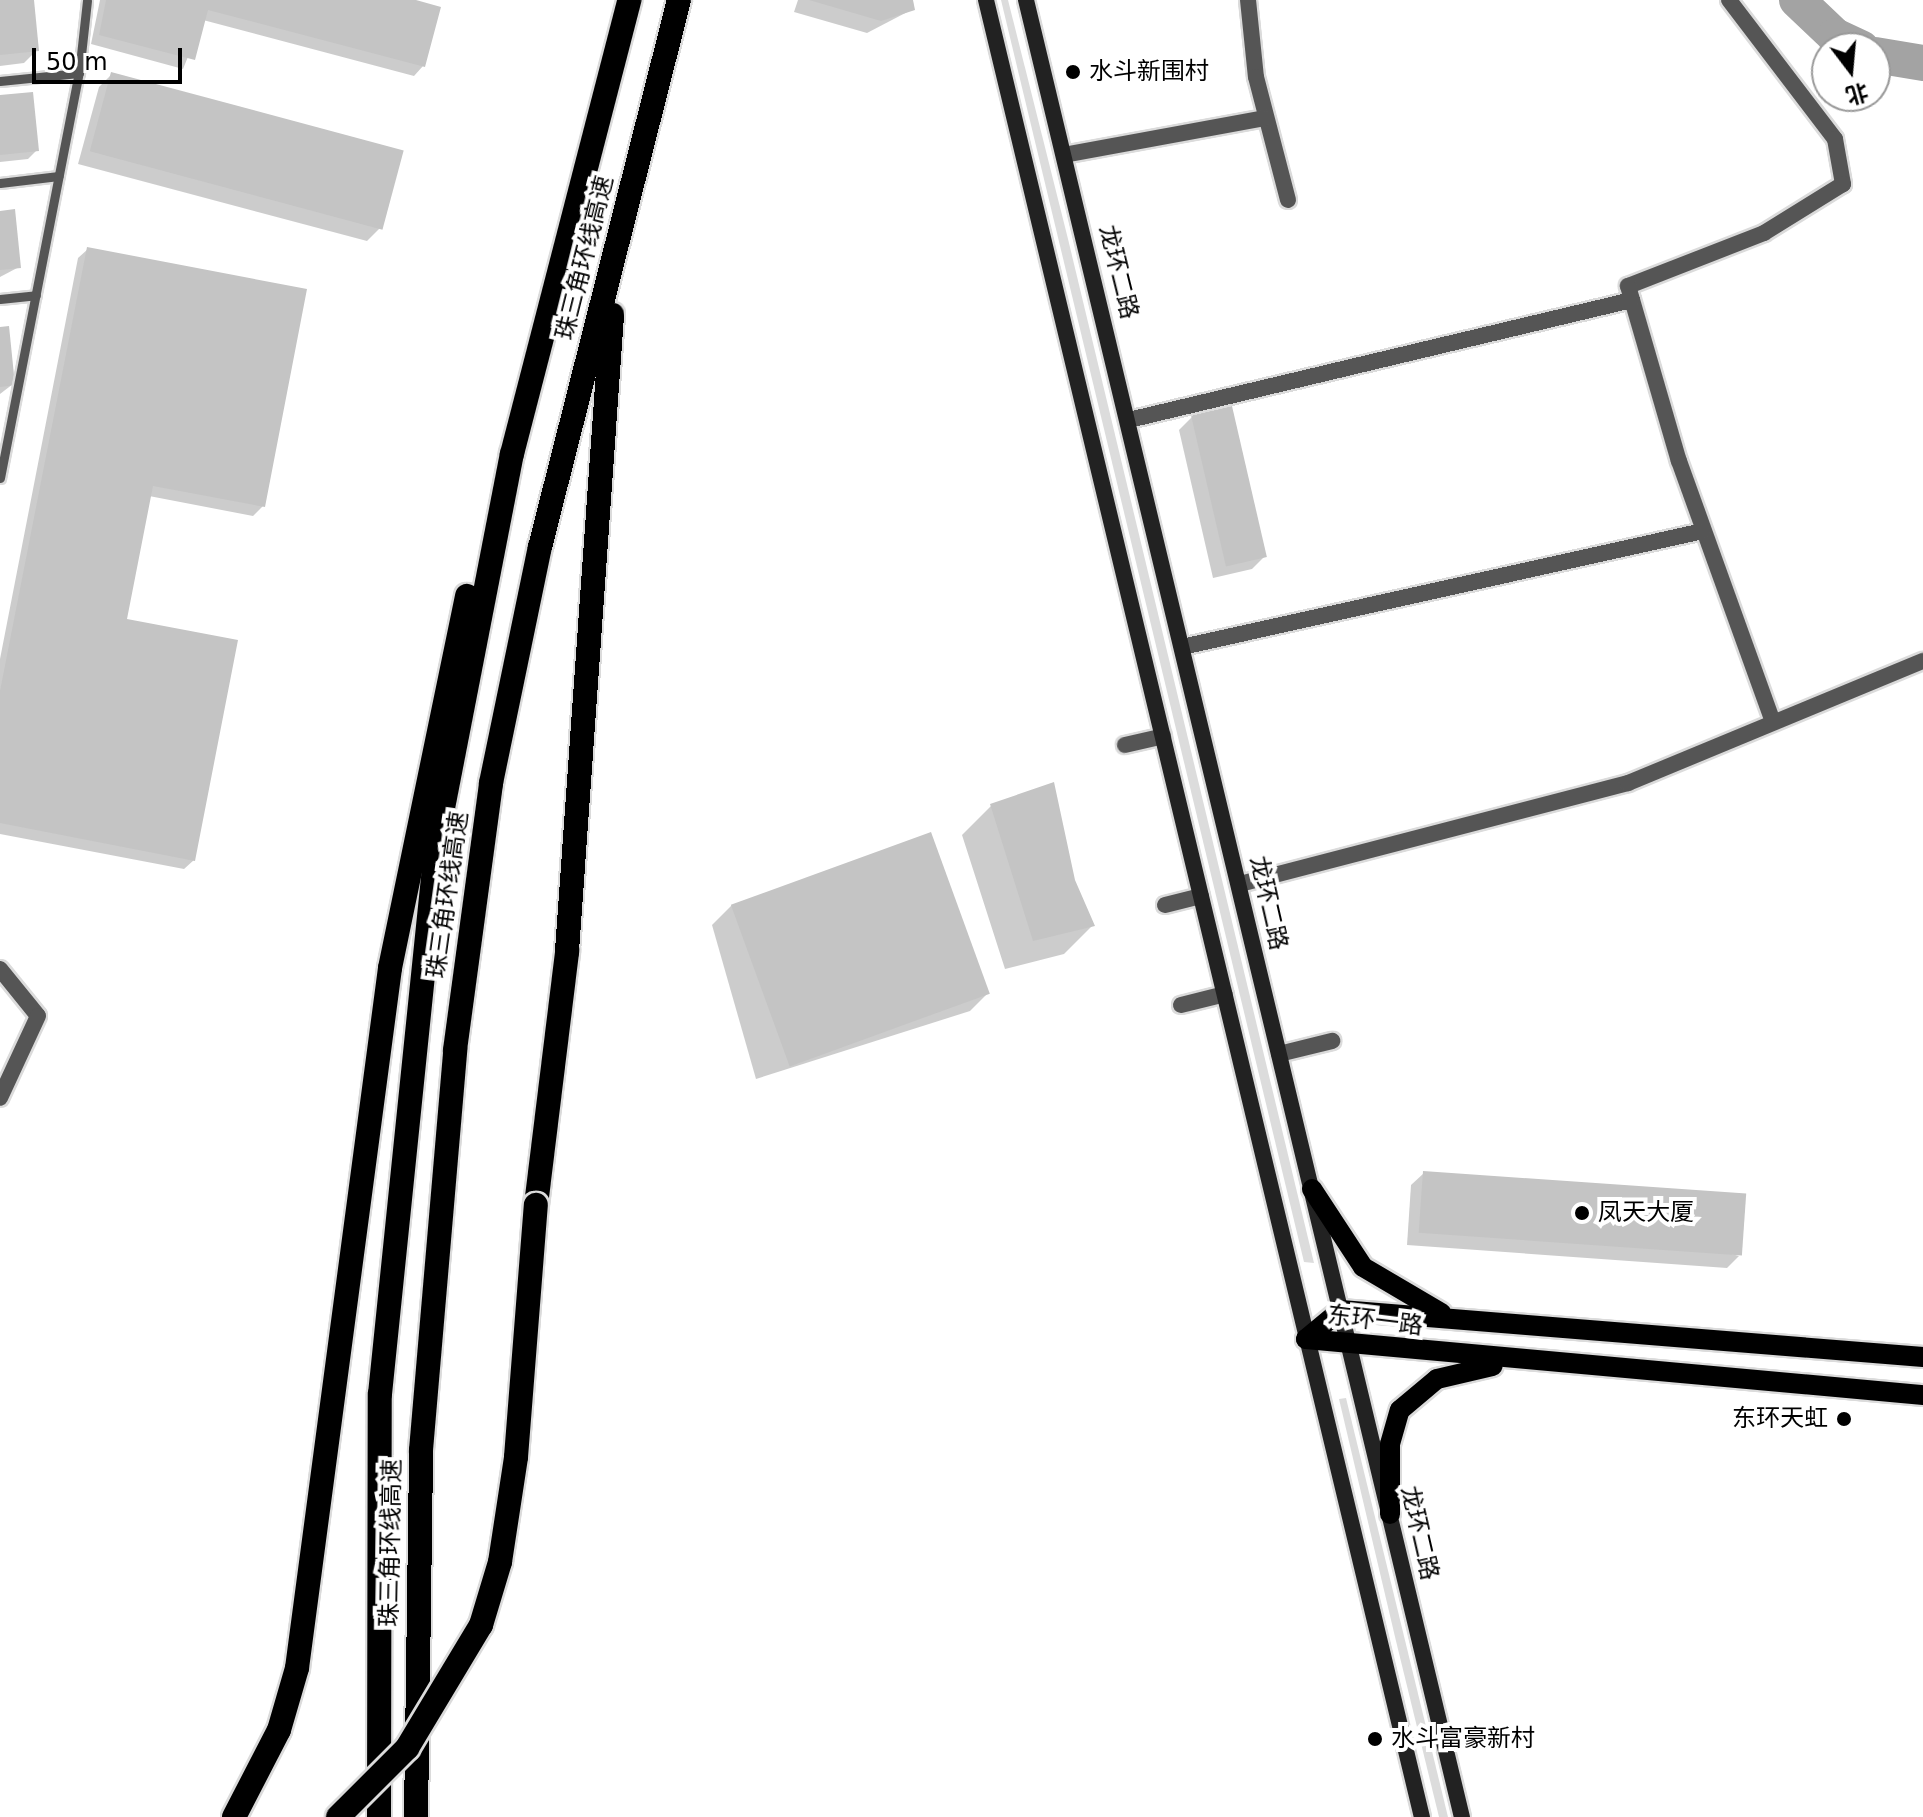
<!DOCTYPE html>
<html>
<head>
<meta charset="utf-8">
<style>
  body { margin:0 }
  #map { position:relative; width:1923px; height:1817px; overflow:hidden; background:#fff; font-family:"DejaVu Sans","Noto Sans SC",sans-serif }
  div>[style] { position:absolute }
  .green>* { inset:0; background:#dcdcdc }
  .shadow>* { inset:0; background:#0003 }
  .river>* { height:36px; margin:-18px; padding:0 18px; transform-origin:18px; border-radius:18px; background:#a3a3a3 }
  .building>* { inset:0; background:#c4c4c4; transform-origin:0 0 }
  .roads { filter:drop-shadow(2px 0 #dbdbdb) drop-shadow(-2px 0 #dbdbdb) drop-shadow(0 2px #dbdbdb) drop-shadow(0 -2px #dbdbdb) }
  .lane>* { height:9px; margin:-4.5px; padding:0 4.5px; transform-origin:4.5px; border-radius:4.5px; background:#555 }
  .street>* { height:16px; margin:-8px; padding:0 8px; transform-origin:8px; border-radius:8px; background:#555 }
  .secondary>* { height:16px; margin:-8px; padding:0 8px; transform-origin:8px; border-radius:8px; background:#222 }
  .primary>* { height:20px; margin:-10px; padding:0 10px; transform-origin:10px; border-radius:10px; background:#000 }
  .highway>* { height:24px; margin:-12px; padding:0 12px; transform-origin:12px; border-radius:12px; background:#000 }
  .bridges { filter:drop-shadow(2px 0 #dbdbdb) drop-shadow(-2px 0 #dbdbdb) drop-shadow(0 2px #dbdbdb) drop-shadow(0 -2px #dbdbdb) }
  .highway-bridge>* { height:24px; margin:-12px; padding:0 12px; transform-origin:12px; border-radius:12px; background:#000 }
  .dots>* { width:22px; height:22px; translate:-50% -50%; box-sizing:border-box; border:4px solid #fff; border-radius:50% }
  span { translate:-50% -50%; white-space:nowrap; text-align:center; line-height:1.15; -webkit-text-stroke:8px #fff; paint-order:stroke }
  .poi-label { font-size:24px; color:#000 }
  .left { translate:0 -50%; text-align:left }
  .right { translate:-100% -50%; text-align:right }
  .street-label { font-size:24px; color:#000 }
  .north { position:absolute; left:1811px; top:32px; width:80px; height:80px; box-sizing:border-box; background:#fff; border:2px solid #999; border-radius:50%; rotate:164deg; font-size:22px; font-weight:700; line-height:32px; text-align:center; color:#000 }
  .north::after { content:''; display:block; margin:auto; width:28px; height:36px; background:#000; clip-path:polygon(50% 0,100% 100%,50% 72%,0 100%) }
  .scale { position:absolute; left:32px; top:48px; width:150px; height:36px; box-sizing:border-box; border:4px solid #000; border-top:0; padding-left:10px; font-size:24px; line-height:28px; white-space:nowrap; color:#000; -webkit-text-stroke:6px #fff; paint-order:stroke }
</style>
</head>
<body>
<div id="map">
  <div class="green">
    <i style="clip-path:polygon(1001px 0,1008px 0,1068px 239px,1314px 1263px,1304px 1262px)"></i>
    <i style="clip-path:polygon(1346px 1398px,1412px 1669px,1448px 1817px,1439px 1817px,1396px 1641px,1339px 1399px)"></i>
  </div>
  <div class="shadow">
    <i style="clip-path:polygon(0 0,32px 0,37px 50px,24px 63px,0 66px)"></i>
    <i style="clip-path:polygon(100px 0,409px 0,423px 66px,414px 76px,203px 20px,183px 69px,91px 44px)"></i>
    <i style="clip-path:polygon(798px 0,911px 0,913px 9px,867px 33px,794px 12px)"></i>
    <i style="clip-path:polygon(112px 74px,380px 228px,367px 241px,78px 164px,99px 87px)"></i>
    <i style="clip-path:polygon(0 97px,37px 150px,28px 159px,0 162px)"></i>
    <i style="clip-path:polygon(0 213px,19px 267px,0 277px)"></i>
    <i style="clip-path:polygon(88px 249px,263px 506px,253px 516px,149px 496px,124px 620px,194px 860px,184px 869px,0 834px,0 659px,78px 258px)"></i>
    <i style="clip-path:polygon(0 329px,13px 384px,0 394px)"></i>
    <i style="clip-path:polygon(1192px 417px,1265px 556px,1252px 569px,1213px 578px,1179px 430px)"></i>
    <i style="clip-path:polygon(1053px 784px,1074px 880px,1092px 926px,1064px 954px,1005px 969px,962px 835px,991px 806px)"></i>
    <i style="clip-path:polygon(732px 905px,989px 992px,970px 1011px,756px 1079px,712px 925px)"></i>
    <i style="clip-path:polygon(1424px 1173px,1739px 1256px,1727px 1268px,1407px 1245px,1411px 1185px)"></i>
  </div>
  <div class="river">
    <i style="left:1797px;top:0;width:52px;rotate:43.5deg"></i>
    <i style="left:1835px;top:36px;width:29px;rotate:25deg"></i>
    <i style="left:1875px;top:55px;width:49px;rotate:9.5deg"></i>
  </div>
  <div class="building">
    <i style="clip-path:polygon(0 0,34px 0,39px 51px,0 55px)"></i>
    <i style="clip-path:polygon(106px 0,416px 0,441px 7px,425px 67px,208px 10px,195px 60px,99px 35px)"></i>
    <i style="clip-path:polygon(809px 0,913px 0,915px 10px,881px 21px)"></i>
    <i style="left:111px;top:72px;width:303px;height:82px;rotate:15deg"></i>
    <i style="clip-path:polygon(33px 92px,39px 151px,0 155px,0 95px)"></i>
    <i style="clip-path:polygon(15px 209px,21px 268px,0 270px,0 211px)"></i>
    <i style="clip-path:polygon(87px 247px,307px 289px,265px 507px,153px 486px,127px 619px,238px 640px,195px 861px,0 823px,0 691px)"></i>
    <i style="clip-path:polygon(9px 326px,15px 385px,0 387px,0 327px)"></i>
    <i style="left:1232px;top:406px;width:155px;height:42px;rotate:77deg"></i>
    <i style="clip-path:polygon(1054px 782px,1075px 880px,1095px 926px,1033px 941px,990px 804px)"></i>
    <i style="left:931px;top:832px;width:172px;height:213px;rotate:70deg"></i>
    <i style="left:1423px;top:1171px;width:324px;height:62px;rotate:4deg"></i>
  </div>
  <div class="roads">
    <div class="lane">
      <i style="left:0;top:81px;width:79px;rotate:-5.8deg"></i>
      <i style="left:0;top:183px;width:59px;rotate:-6.8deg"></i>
      <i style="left:0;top:299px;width:36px;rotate:-6deg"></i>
      <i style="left:0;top:478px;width:413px;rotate:-79deg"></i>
      <i style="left:79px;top:73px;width:73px;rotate:-83.7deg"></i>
    </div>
    <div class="street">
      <i style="left:1248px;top:0;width:77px;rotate:84.1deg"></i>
      <i style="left:1256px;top:77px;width:127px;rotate:75.4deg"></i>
      <i style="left:1729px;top:0;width:175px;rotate:52.7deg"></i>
      <i style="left:1835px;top:139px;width:46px;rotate:79.9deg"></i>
      <i style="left:1843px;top:184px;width:93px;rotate:148.2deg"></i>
      <i style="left:1764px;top:233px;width:146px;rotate:158.7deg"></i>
      <i style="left:1628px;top:286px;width:182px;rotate:73.8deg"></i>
      <i style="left:1679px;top:461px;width:277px;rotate:70.2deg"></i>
      <i style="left:1064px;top:155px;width:204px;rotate:-10.4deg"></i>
      <i style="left:1129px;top:420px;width:517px;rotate:-13.42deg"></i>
      <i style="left:1182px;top:647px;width:534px;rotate:-12.55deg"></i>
      <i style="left:1125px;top:745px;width:39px;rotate:-13deg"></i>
      <i style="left:1240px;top:884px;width:401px;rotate:-14.6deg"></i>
      <i style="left:1628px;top:783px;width:319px;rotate:-22.5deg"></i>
      <i style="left:1165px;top:905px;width:37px;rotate:-14deg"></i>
      <i style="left:0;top:969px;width:60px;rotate:51deg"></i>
      <i style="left:38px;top:1016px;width:90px;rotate:114.9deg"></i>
      <i style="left:1181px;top:1005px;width:45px;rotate:-14deg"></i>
      <i style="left:1279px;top:1054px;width:55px;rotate:-13.8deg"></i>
    </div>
    <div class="secondary">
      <i style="left:986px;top:0;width:1869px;rotate:76.51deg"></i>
      <i style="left:1026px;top:0;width:1869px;rotate:76.51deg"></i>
    </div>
    <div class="primary">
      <i style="left:1312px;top:1189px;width:93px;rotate:56.8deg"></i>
      <i style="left:1363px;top:1267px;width:91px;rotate:30.5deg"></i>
      <i style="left:1306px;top:1339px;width:45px;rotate:-39.6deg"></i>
      <i style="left:1341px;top:1310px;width:584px;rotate:4.62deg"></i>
      <i style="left:1306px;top:1339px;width:620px;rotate:5.19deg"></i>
      <i style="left:1390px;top:1514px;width:70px;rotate:-90deg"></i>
      <i style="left:1390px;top:1444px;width:35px;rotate:-74deg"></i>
      <i style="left:1400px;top:1410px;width:48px;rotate:-40deg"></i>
      <i style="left:1437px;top:1379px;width:57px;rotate:-13.1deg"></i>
    </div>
    <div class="highway">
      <i style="left:536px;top:1205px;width:256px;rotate:-83deg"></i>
      <i style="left:567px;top:951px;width:638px;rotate:-85.95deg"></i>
      <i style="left:234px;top:1817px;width:98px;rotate:-62.7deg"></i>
      <i style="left:279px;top:1730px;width:65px;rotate:-73.8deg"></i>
      <i style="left:297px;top:1668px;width:706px;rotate:-82.43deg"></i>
      <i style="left:390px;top:968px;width:380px;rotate:-78.3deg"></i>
      <i style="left:379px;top:1817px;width:423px;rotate:-89.9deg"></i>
      <i style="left:380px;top:1394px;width:558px;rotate:-84.14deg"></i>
      <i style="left:437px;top:839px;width:392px;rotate:-79deg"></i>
      <i style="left:512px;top:454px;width:469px;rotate:-75.5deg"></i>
      <i style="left:416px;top:1817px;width:367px;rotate:-89.2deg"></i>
      <i style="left:421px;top:1450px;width:401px;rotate:-85.1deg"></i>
      <i style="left:455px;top:1050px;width:269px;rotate:-82.3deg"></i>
      <i style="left:491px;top:783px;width:241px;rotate:-78.3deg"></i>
      <i style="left:540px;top:547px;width:564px;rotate:-75.74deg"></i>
    </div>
  </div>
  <div class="bridges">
    <div class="highway-bridge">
      <i style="left:338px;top:1817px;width:98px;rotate:-45deg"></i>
      <i style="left:407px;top:1748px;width:144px;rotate:-59deg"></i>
      <i style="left:481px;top:1625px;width:66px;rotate:-73.2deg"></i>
      <i style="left:500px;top:1562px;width:106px;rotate:-81.3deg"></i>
      <i style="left:516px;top:1457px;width:253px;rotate:-85.5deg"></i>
    </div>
  </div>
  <div class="dots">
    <i style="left:1073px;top:72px;background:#000"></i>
    <i style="left:1582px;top:1213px;background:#000"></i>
    <i style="left:1844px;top:1419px;background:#000"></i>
    <i style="left:1375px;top:1739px;background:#000"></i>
  </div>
  <div class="poi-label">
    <span class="left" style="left:1089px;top:72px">水斗新围村</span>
    <span class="left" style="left:1598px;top:1213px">凤天大厦</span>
    <span class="right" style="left:1828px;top:1419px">东环天虹</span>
    <span class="left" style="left:1391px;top:1739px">水斗富豪新村</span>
  </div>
  <div class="street-label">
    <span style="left:585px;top:258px;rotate:-76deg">珠三角环线高速</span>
    <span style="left:1118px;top:272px;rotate:76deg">龙环二路</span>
    <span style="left:448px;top:895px;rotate:-82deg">珠三角环线高速</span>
    <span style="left:1268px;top:903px;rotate:77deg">龙环二路</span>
    <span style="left:1375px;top:1321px;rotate:7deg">东环一路</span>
    <span style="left:1419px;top:1533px;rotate:77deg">龙环二路</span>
    <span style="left:391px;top:1543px;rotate:-89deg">珠三角环线高速</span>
  </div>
  <div class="north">北</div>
  <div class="scale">50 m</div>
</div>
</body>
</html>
